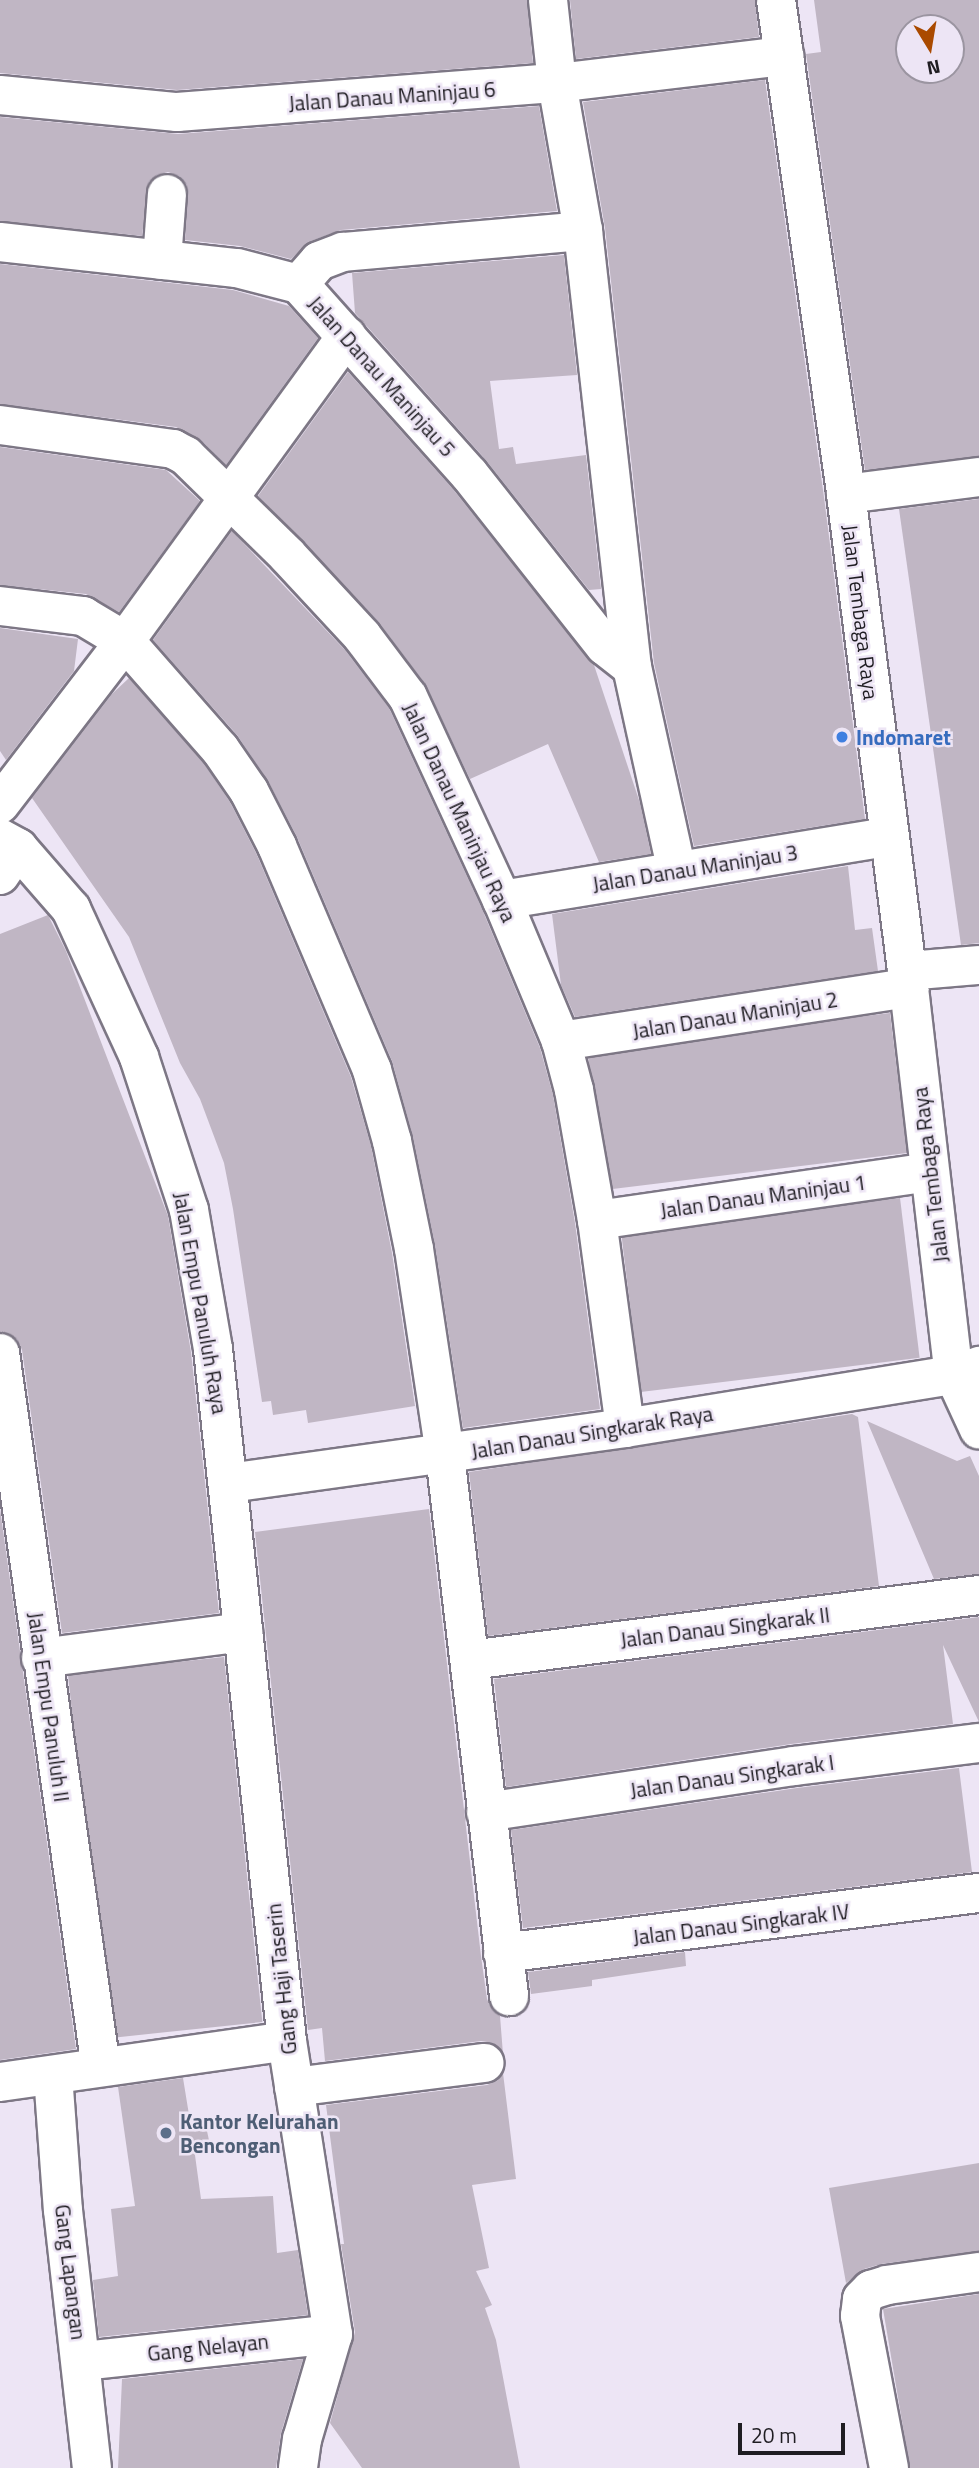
<!DOCTYPE html>
<html>
<head>
<meta charset="utf-8">
<style>
  body { margin:0 }
  #map { position:relative; width:979px; height:2468px; overflow:hidden; background:#ede5f5; font-family:"Titillium Web",sans-serif }
  div>[style] { position:absolute }
  .building>* { inset:0; background:#c0b6c4; transform-origin:0 0 }
  .roads { filter:drop-shadow(2px 0 #7d7785) drop-shadow(-2px 0 #7d7785) drop-shadow(0 2px #7d7785) drop-shadow(0 -2px #7d7785) }
  .street>* { height:38px; margin:-19px; padding:0 19px; transform-origin:19px; border-radius:19px; background:#fff }
  .secondary>* { height:38px; margin:-19px; padding:0 19px; transform-origin:19px; border-radius:19px; background:#fff }
  .dots>* { width:19px; height:19px; translate:-50% -50%; box-sizing:border-box; border:4px solid #ede5f5; border-radius:50% }
  span { translate:-50% -50%; white-space:nowrap; text-align:center; line-height:1.15; -webkit-text-stroke:5px #ede5f5; paint-order:stroke }
  .street-label { font-size:21px; color:#1f1d22 }
  .shop-label { font-size:21px; color:#366cbe; font-weight:700 }
  .left { translate:0 -50%; text-align:left }
  .service-label { font-size:21px; color:#4e5e75; font-weight:700 }
  .north { position:absolute; left:895px; top:14px; width:70px; height:70px; box-sizing:border-box; background:#ede5f5; border:2px solid #9b95a1; border-radius:50%; rotate:169deg; font-size:19px; font-weight:700; line-height:28px; text-align:center; color:#1f1d22 }
  .north::after { content:''; display:block; margin:auto; width:24px; height:32px; background:#aa4a00; clip-path:polygon(50% 0,100% 100%,50% 72%,0 100%) }
  .scale { position:absolute; left:738px; top:2423px; width:107px; height:32px; box-sizing:border-box; border:4px solid #1f1d22; border-top:0; padding-left:9px; font-size:21px; line-height:24px; white-space:nowrap; color:#1f1d22; -webkit-text-stroke:5px #ede5f5; paint-order:stroke }
</style>
</head>
<body>
<div id="map">
  <div class="building">
    <i style="clip-path:polygon(0 0,527px 0,533px 63px,177px 90px,0 73px)"></i>
    <i style="clip-path:polygon(570px 0,755px 0,759px 37px,576px 59px)"></i>
    <i style="clip-path:polygon(evenodd,814px 0,979px 0,979px 456px,865px 470px,806px 54px,821px 52px,814px 0,909px 28px,951px 28px,951px 70px,909px 70px,909px 28px)"></i>
    <i style="clip-path:polygon(765px 80px,824px 497px,865px 819px,694px 846px,654px 663px,605px 228px,583px 102px)"></i>
    <i style="clip-path:polygon(539px 106px,557px 211px,341px 230px,311px 241px,291px 259px,240px 246px,185px 240px,187px 185px,179px 176px,168px 172px,157px 175px,149px 182px,142px 236px,0 221px,0 117px,178px 134px)"></i>
    <i style="clip-path:polygon(564px 255px,577px 375px,490px 381px,499px 449px,513px 447px,516px 464px,586px 455px,601px 589px,589px 590px,485px 459px,355px 313px,352px 273px)"></i>
    <i style="clip-path:polygon(0 264px,233px 290px,289px 306px,318px 338px,226px 465px,201px 440px,176px 427px,0 404px)"></i>
    <i style="clip-path:polygon(348px 372px,452px 488px,594px 665px,640px 803px,651px 854px,599px 862px,548px 744px,470px 779px,425px 684px,378px 621px,258px 496px)"></i>
    <i style="clip-path:polygon(0 447px,166px 470px,200px 501px,119px 612px,86px 594px,0 585px)"></i>
    <i style="clip-path:polygon(979px 499px,979px 943px,961px 945px,899px 509px)"></i>
    <i style="clip-path:polygon(232px 531px,345px 650px,389px 708px,482px 909px,540px 1048px,553px 1095px,575px 1223px,600px 1409px,463px 1428px,435px 1245px,413px 1137px,392px 1061px,297px 837px,268px 781px,237px 735px,153px 640px)"></i>
    <i style="clip-path:polygon(0 628px,78px 639px,74px 671px,6px 760px,0 751px)"></i>
    <i style="clip-path:polygon(129px 678px,203px 762px,230px 802px,257px 855px,351px 1077px,371px 1146px,392px 1253px,415px 1406px,308px 1423px,306px 1410px,273px 1415px,271px 1401px,262px 1402px,233px 1209px,224px 1163px,200px 1099px,180px 1063px,129px 937px,32px 798px,112px 694px)"></i>
    <i style="clip-path:polygon(848px 866px,855px 930px,872px 928px,878px 971px,575px 1017px,561px 985px,552px 914px)"></i>
    <i style="clip-path:polygon(48px 915px,66px 951px,168px 1216px,191px 1352px,219px 1613px,62px 1633px,22px 1350px,17px 1339px,0 1332px,0 934px)"></i>
    <i style="left:890px;top:1013px;width:141px;height:305px;rotate:83deg"></i>
    <i style="left:900px;top:1198px;width:161px;height:281px;rotate:83deg"></i>
    <i style="clip-path:polygon(852px 1414px,858px 1417px,879px 1586px,488px 1636px,469px 1472px)"></i>
    <i style="clip-path:polygon(867px 1421px,957px 1461px,970px 1456px,979px 1476px,979px 1574px,934px 1579px)"></i>
    <i style="clip-path:polygon(0 1509px,76px 2049px,0 2060px)"></i>
    <i style="clip-path:polygon(429px 1509px,481px 1956px,487px 1999px,492px 2010px,500px 2016px,503px 2054px,493px 2043px,481px 2041px,325px 2061px,322px 2028px,308px 2030px,255px 1532px)"></i>
    <i style="clip-path:polygon(979px 1617px,979px 1722px,943px 1645px,953px 1724px,791px 1744px,506px 1787px,494px 1679px)"></i>
    <i style="left:224px;top:1657px;width:367px;height:157px;rotate:84deg"></i>
    <i style="clip-path:polygon(959px 1768px,972px 1872px,523px 1928px,511px 1830px,797px 1788px)"></i>
    <i style="clip-path:polygon(685px 1952px,686px 1966px,592px 1980px,592px 1986px,531px 1994px,528px 1972px)"></i>
    <i style="clip-path:polygon(503px 2073px,516px 2179px,472px 2185px,489px 2268px,476px 2271px,492px 2305px,485px 2308px,496px 2340px,520px 2468px,362px 2468px,330px 2423px,355px 2332px,341px 2244px,344px 2244px,326px 2105px,487px 2085px,497px 2081px)"></i>
    <i style="clip-path:polygon(183px 2078px,190px 2121px,204px 2117px,210px 2145px,194px 2148px,201px 2199px,273px 2196px,277px 2253px,298px 2250px,308px 2315px,99px 2337px,93px 2280px,118px 2276px,111px 2209px,135px 2206px,118px 2087px)"></i>
    <i style="clip-path:polygon(979px 2163px,979px 2251px,881px 2264px,864px 2269px,846px 2283px,829px 2188px)"></i>
    <i style="clip-path:polygon(979px 2294px,979px 2468px,910px 2468px,883px 2309px)"></i>
    <i style="clip-path:polygon(303px 2359px,281px 2433px,276px 2468px,118px 2468px,122px 2379px)"></i>
  </div>
  <div class="roads">
    <div class="street">
      <i style="left:548px;top:0;width:83px;rotate:83.8deg"></i>
      <i style="left:557px;top:83px;width:150px;rotate:80deg"></i>
      <i style="left:583px;top:231px;width:439px;rotate:83.6deg"></i>
      <i style="left:632px;top:667px;width:209px;rotate:77.6deg"></i>
      <i style="left:0;top:95px;width:178px;rotate:5.5deg"></i>
      <i style="left:177px;top:112px;width:381px;rotate:-4.4deg"></i>
      <i style="left:557px;top:83px;width:229px;rotate:-6.8deg"></i>
      <i style="left:0;top:242px;width:238px;rotate:6.3deg"></i>
      <i style="left:237px;top:268px;width:64px;rotate:14.5deg"></i>
      <i style="left:299px;top:284px;width:255px;rotate:48.2deg"></i>
      <i style="left:469px;top:474px;width:219px;rotate:51.7deg"></i>
      <i style="left:605px;top:646px;width:34px;rotate:38deg"></i>
      <i style="left:162px;top:260px;width:66px;rotate:-85.7deg"></i>
      <i style="left:299px;top:284px;width:30px;rotate:-49deg"></i>
      <i style="left:319px;top:261px;width:26px;rotate:-21deg"></i>
      <i style="left:343px;top:252px;width:241px;rotate:-5deg"></i>
      <i style="left:0;top:425px;width:175px;rotate:7.9deg"></i>
      <i style="left:173px;top:449px;width:15px;rotate:28deg"></i>
      <i style="left:186px;top:456px;width:141px;rotate:44.4deg"></i>
      <i style="left:287px;top:555px;width:110px;rotate:47.2deg"></i>
      <i style="left:362px;top:636px;width:76px;rotate:53deg"></i>
      <i style="left:408px;top:697px;width:224px;rotate:65.2deg"></i>
      <i style="left:502px;top:900px;width:153px;rotate:67.3deg"></i>
      <i style="left:561px;top:1041px;width:51px;rotate:75.1deg"></i>
      <i style="left:574px;top:1090px;width:132px;rotate:80deg"></i>
      <i style="left:597px;top:1220px;width:210px;rotate:82.3deg"></i>
      <i style="left:846px;top:494px;width:134px;rotate:-7.3deg"></i>
      <i style="left:0;top:606px;width:84px;rotate:6.9deg"></i>
      <i style="left:83px;top:616px;width:49px;rotate:30.8deg"></i>
      <i style="left:125px;top:641px;width:144px;rotate:48.7deg"></i>
      <i style="left:220px;top:749px;width:51px;rotate:55.4deg"></i>
      <i style="left:249px;top:791px;width:62px;rotate:63deg"></i>
      <i style="left:277px;top:846px;width:243px;rotate:67deg"></i>
      <i style="left:372px;top:1070px;width:74px;rotate:74.3deg"></i>
      <i style="left:392px;top:1141px;width:110px;rotate:78.5deg"></i>
      <i style="left:414px;top:1249px;width:208px;rotate:81.4deg"></i>
      <i style="left:445px;top:1455px;width:545px;rotate:83.25deg"></i>
      <i style="left:0;top:804px;width:205px;rotate:-52.5deg"></i>
      <i style="left:125px;top:641px;width:377px;rotate:-54deg"></i>
      <i style="left:0;top:838px;width:21px;rotate:29deg"></i>
      <i style="left:18px;top:848px;width:81px;rotate:49deg"></i>
      <i style="left:71px;top:909px;width:163px;rotate:65.3deg"></i>
      <i style="left:139px;top:1057px;width:161px;rotate:71.9deg"></i>
      <i style="left:189px;top:1210px;width:141px;rotate:80.2deg"></i>
      <i style="left:213px;top:1349px;width:696px;rotate:83.9deg"></i>
      <i style="left:287px;top:2041px;width:297px;rotate:81.1deg"></i>
      <i style="left:333px;top:2334px;width:109px;rotate:106.4deg"></i>
      <i style="left:302px;top:2439px;width:29px;rotate:98deg"></i>
      <i style="left:0;top:875px;width:32px;rotate:-56deg"></i>
      <i style="left:502px;top:900px;width:391px;rotate:-9.3deg"></i>
      <i style="left:907px;top:971px;width:72px;rotate:-4.8deg"></i>
      <i style="left:561px;top:1041px;width:352px;rotate:-8.7deg"></i>
      <i style="left:597px;top:1220px;width:335px;rotate:-8.2deg"></i>
      <i style="left:0;top:1353px;width:715px;rotate:81.96deg"></i>
      <i style="left:229px;top:1483px;width:400px;rotate:-7.9deg"></i>
      <i style="left:625px;top:1428px;width:333px;rotate:-9.2deg"></i>
      <i style="left:954px;top:1375px;width:27px;rotate:-20deg"></i>
      <i style="left:41px;top:1658px;width:204px;rotate:-7.3deg"></i>
      <i style="left:470px;top:1660px;width:513px;rotate:-7.28deg"></i>
      <i style="left:486px;top:1812px;width:311px;rotate:-8.5deg"></i>
      <i style="left:794px;top:1766px;width:186px;rotate:-7.1deg"></i>
      <i style="left:503px;top:1953px;width:480px;rotate:-7.2deg"></i>
      <i style="left:53px;top:2075px;width:135px;rotate:85.8deg"></i>
      <i style="left:63px;top:2210px;width:260px;rotate:83.6deg"></i>
      <i style="left:0;top:2082px;width:290px;rotate:-8.1deg"></i>
      <i style="left:294px;top:2087px;width:192px;rotate:-7.2deg"></i>
      <i style="left:82px;top:2361px;width:252px;rotate:-6.1deg"></i>
      <i style="left:889px;top:2468px;width:155px;rotate:-100.8deg"></i>
      <i style="left:860px;top:2316px;width:17px;rotate:-83deg"></i>
      <i style="left:862px;top:2299px;width:13px;rotate:-45deg"></i>
      <i style="left:871px;top:2290px;width:17px;rotate:-17deg"></i>
      <i style="left:887px;top:2285px;width:93px;rotate:-8deg"></i>
    </div>
    <div class="secondary">
      <i style="left:776px;top:0;width:499px;rotate:81.9deg"></i>
      <i style="left:846px;top:494px;width:498px;rotate:82.7deg"></i>
      <i style="left:909px;top:988px;width:390px;rotate:83.4deg"></i>
      <i style="left:954px;top:1375px;width:60px;rotate:65.2deg"></i>
    </div>
  </div>
  <div class="dots">
    <i style="left:842px;top:737px;background:#3f7fe0"></i>
    <i style="left:166px;top:2133px;background:#5c6f8a"></i>
  </div>
  <div class="street-label">
    <span style="left:392px;top:96px;rotate:-4deg">Jalan Danau Maninjau 6</span>
    <span style="left:382px;top:376px;rotate:48deg">Jalan Danau Maninjau 5</span>
    <span style="left:861px;top:612px;rotate:83deg">Jalan Tembaga Raya</span>
    <span style="left:460px;top:812px;rotate:65deg">Jalan Danau Maninjau Raya</span>
    <span style="left:695px;top:868px;rotate:-9deg">Jalan Danau Maninjau 3</span>
    <span style="left:735px;top:1015px;rotate:-9deg">Jalan Danau Maninjau 2</span>
    <span style="left:930px;top:1175px;rotate:-97deg">Jalan Tembaga Raya</span>
    <span style="left:763px;top:1196px;rotate:-8deg">Jalan Danau Maninjau 1</span>
    <span style="left:201px;top:1303px;rotate:80deg">Jalan Empu Panuluh Raya</span>
    <span style="left:592px;top:1432px;rotate:-9deg">Jalan Danau Singkarak Raya</span>
    <span style="left:725px;top:1627px;rotate:-7deg">Jalan Danau Singkarak II</span>
    <span style="left:49px;top:1707px;rotate:82deg">Jalan Empu Panuluh II</span>
    <span style="left:732px;top:1776px;rotate:-8deg">Jalan Danau Singkarak I</span>
    <span style="left:741px;top:1924px;rotate:-7deg">Jalan Danau Singkarak IV</span>
    <span style="left:281px;top:1979px;rotate:-96deg">Gang Haji Taserin</span>
    <span style="left:71px;top:2272px;rotate:83deg">Gang Lapangan</span>
    <span style="left:208px;top:2347px;rotate:-6deg">Gang Nelayan</span>
  </div>
  <div class="shop-label">
    <span class="left" style="left:856px;top:737px">Indomaret</span>
  </div>
  <div class="service-label">
    <span class="left" style="left:180px;top:2133px">Kantor Kelurahan<br>Bencongan</span>
  </div>
  <div class="north">N</div>
  <div class="scale">20 m</div>
</div>
</body>
</html>
